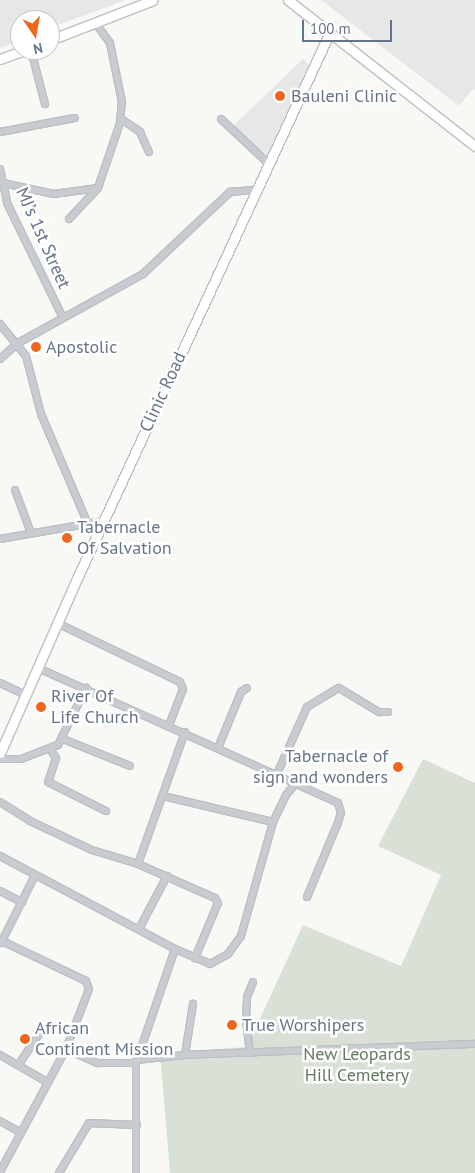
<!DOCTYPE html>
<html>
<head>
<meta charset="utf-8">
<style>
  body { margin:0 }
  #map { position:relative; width:475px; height:1173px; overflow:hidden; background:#f8f8f5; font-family:"PT Sans",sans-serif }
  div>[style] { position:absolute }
  .built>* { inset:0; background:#e6e7e6 }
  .green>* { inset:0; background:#d9e1d6 }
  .roads { filter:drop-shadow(1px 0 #bcc0c6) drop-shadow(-1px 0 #bcc0c6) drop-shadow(0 1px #bcc0c6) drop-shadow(0 -1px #bcc0c6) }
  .street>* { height:6px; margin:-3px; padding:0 3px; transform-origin:3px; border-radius:3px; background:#c8cbcf }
  .secondary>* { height:9px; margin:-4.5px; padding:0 4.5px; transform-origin:4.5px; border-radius:4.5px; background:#fff }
  .dots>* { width:14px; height:14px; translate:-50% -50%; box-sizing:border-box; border:2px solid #fff; border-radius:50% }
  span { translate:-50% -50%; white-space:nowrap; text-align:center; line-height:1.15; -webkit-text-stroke:5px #fff; paint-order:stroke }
  .poi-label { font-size:18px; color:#657589 }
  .left { translate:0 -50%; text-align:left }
  .right { translate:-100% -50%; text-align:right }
  .street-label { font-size:18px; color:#657589 }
  .park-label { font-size:18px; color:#637a60 }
  .north { position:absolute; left:10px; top:10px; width:50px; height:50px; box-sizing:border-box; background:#fff; border:1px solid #c1c8d0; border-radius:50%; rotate:168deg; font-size:14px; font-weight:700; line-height:20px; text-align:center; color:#657589 }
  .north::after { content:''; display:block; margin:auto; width:18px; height:22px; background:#f0661d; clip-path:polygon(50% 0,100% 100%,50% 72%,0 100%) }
  .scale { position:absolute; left:302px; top:20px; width:90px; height:22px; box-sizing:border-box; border:2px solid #657589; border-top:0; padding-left:6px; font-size:15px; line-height:18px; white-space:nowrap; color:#657589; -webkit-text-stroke:4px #fff; paint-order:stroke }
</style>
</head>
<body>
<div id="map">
  <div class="built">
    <i style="clip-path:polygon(0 0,126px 0,50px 28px,50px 20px,20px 20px,20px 40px,0 48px)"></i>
    <i style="clip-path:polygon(321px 0,475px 0,475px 90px,473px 89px,459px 106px)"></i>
    <i style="clip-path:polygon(303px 59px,309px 65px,269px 156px,233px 126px)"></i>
  </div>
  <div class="green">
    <i style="clip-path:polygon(423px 759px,475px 783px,475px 1173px,170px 1173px,160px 1053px,247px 1047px,303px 925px,401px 966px,441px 875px,378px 846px)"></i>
  </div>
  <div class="roads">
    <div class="street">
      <i style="left:31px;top:50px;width:56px;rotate:75.5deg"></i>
      <i style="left:121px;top:119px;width:23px;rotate:34deg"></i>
      <i style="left:140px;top:132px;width:22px;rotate:66deg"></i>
      <i style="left:221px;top:119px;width:64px;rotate:43.1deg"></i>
      <i style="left:0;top:132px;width:76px;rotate:-10.6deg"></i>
      <i style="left:0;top:169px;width:35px;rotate:78deg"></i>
      <i style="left:7px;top:203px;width:128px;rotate:64deg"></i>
      <i style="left:3px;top:183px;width:52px;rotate:12.2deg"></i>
      <i style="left:54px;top:194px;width:44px;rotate:-7.8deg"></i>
      <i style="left:98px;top:188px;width:69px;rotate:-71.3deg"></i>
      <i style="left:120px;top:123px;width:21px;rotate:-85deg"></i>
      <i style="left:122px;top:102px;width:60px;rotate:-101.5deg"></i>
      <i style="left:110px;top:43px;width:26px;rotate:-126deg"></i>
      <i style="left:69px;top:219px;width:42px;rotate:-46.9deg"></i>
      <i style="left:0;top:324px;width:41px;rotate:50.9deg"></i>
      <i style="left:26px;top:356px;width:60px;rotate:75.5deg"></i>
      <i style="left:41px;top:414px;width:120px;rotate:66.9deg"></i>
      <i style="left:0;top:359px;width:24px;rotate:-42deg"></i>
      <i style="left:18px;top:343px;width:143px;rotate:-28.9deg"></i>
      <i style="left:143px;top:274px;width:120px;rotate:-43.3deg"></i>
      <i style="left:230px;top:192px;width:25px;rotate:-5deg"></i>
      <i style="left:15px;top:490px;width:46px;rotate:69.6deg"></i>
      <i style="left:0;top:539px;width:105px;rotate:-9.9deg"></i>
      <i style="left:57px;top:623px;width:136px;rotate:25.6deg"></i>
      <i style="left:180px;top:682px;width:8px;rotate:67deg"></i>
      <i style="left:183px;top:689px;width:40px;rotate:111deg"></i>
      <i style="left:38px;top:668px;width:329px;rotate:24.2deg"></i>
      <i style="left:338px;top:803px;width:10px;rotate:73deg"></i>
      <i style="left:341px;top:813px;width:13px;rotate:108deg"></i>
      <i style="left:337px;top:825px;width:78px;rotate:112.6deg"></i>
      <i style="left:0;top:683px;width:29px;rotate:25deg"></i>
      <i style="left:63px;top:739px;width:72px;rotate:21.9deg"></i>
      <i style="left:218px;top:748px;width:61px;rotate:-67.7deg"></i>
      <i style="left:241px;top:692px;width:7px;rotate:-34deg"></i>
      <i style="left:50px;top:749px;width:11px;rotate:56deg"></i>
      <i style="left:56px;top:758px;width:25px;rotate:108deg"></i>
      <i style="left:48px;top:782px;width:65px;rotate:26.6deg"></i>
      <i style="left:0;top:759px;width:21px"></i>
      <i style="left:21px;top:759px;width:40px;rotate:-21deg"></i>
      <i style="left:58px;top:745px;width:64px;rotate:-63.8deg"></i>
      <i style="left:277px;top:774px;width:73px;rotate:-65.9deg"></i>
      <i style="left:307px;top:707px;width:37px;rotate:-31deg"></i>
      <i style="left:339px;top:688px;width:47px;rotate:31deg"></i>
      <i style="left:379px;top:712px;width:9px"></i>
      <i style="left:163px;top:796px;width:113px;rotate:13.3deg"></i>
      <i style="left:0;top:802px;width:36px;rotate:32deg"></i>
      <i style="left:30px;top:821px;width:68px;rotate:25.1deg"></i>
      <i style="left:92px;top:850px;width:48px;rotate:16.9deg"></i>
      <i style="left:138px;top:864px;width:84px;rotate:23.8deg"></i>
      <i style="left:215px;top:898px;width:6px;rotate:59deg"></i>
      <i style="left:218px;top:903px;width:60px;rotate:112.7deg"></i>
      <i style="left:0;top:856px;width:198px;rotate:28deg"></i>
      <i style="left:175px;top:949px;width:38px;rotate:23deg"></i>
      <i style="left:210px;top:964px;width:21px;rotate:-29deg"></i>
      <i style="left:228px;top:954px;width:22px;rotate:-54deg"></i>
      <i style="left:241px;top:936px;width:118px;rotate:-74.3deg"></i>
      <i style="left:273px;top:822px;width:30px;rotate:-64deg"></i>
      <i style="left:286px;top:795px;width:16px;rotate:-50deg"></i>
      <i style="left:138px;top:864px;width:140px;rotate:-70.4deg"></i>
      <i style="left:0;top:891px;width:25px;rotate:27deg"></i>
      <i style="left:139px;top:929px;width:60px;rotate:-62.2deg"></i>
      <i style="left:1px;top:943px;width:76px;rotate:-63.4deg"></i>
      <i style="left:66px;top:1049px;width:35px;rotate:24deg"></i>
      <i style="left:98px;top:1063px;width:38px"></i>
      <i style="left:250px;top:1053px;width:34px;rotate:-97deg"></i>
      <i style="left:246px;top:1019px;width:22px;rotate:-87deg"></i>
      <i style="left:247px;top:997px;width:16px;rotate:-68deg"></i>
      <i style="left:0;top:1055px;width:54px;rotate:29.9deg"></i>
      <i style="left:185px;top:1055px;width:52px;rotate:-81.1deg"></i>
      <i style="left:136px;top:1060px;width:49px;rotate:-5.8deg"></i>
      <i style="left:185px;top:1055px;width:290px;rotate:-2.2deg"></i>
      <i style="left:19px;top:1064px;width:36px;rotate:-56deg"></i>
      <i style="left:0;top:1121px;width:23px;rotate:29deg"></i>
      <i style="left:0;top:1172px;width:140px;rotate:-61.8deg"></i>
      <i style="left:66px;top:1049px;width:64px;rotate:-69deg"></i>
      <i style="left:89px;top:989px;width:9px;rotate:-111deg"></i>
      <i style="left:86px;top:981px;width:93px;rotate:-154.5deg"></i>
      <i style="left:59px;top:1173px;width:58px;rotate:-59deg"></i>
      <i style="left:89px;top:1123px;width:48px;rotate:2.4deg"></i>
      <i style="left:136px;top:1173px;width:110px;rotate:-90deg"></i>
      <i style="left:136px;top:1063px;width:120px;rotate:-71.1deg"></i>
    </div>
    <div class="secondary">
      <i style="left:288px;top:0;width:237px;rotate:38deg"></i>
      <i style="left:50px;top:40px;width:110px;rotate:-21.2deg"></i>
      <i style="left:0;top:59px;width:27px;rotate:-20deg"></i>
      <i style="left:0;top:753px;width:196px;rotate:-66.2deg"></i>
      <i style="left:79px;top:574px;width:595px;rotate:-65.16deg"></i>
    </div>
  </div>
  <div class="dots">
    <i style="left:280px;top:96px;background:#f0661d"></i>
    <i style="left:36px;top:347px;background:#f0661d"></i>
    <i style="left:67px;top:538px;background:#f0661d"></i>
    <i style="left:41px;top:707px;background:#f0661d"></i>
    <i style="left:398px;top:767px;background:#f0661d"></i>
    <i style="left:232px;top:1025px;background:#f0661d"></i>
    <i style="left:25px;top:1039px;background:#f0661d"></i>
  </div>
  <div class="poi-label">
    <span class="left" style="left:291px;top:96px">Bauleni Clinic</span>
    <span class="left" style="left:46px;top:347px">Apostolic</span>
    <span class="left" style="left:77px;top:538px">Tabernacle<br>Of Salvation</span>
    <span class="left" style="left:51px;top:707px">River Of<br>Life Church</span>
    <span class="right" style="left:388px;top:767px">Tabernacle of<br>sign and wonders</span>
    <span class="left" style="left:242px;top:1025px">True Worshipers</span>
    <span class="left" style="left:35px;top:1039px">African<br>Continent Mission</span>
  </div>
  <div class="street-label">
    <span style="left:43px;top:238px;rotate:66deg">MJ’s 1st Street</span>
    <span style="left:163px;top:392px;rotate:-65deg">Clinic Road</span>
  </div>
  <div class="park-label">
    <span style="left:357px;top:1065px">New Leopards<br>Hill Cemetery</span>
  </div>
  <div class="north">N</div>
  <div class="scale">100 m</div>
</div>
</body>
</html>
